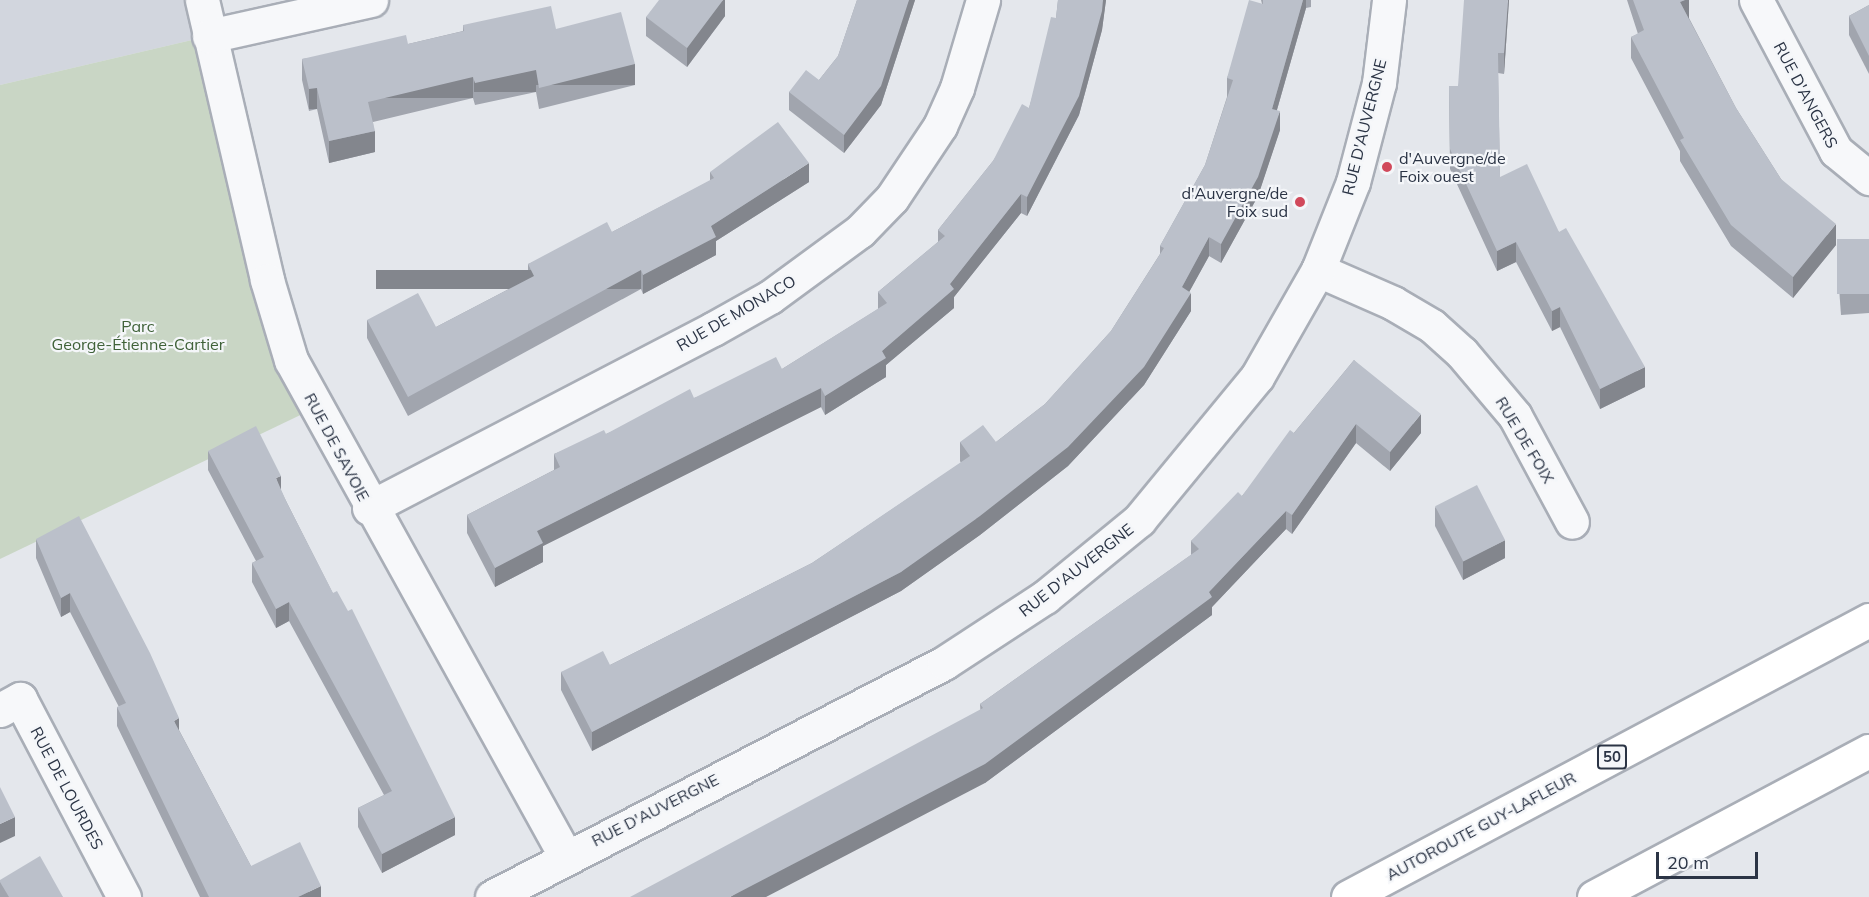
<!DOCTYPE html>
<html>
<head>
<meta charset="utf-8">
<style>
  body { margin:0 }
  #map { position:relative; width:1869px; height:897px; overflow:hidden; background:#e4e7ec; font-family:Mulish,sans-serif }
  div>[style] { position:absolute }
  .built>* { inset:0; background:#d2d6de }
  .green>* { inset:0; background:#c9d6c5 }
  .roads { filter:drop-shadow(2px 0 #a9aeb7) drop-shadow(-2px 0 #a9aeb7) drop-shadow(0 2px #a9aeb7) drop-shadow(0 -2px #a9aeb7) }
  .street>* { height:33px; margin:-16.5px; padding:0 16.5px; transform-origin:16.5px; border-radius:16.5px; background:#f7f8fa }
  .highway>* { height:33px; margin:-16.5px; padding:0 16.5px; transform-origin:16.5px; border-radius:16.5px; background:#fff }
  .wall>* { inset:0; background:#a1a5ae }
  .shaded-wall>* { inset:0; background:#83868d; transform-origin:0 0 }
  .building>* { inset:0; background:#bbc0ca; transform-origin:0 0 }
  .dots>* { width:16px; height:16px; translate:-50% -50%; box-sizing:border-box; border:3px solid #f4f6f9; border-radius:50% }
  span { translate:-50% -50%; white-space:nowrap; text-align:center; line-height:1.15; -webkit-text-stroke:4.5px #f4f6f9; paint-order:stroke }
  .shield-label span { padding:2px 4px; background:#f4f6f9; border:2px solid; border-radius:4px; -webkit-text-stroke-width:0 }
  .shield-label { font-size:15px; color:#2b3445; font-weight:700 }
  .street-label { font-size:16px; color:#2b3445 }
  .poi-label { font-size:16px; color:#2b3445 }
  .left { translate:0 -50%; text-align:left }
  .right { translate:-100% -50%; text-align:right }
  .park-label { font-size:16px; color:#3f6138 }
  .scale { position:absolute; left:1656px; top:852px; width:102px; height:27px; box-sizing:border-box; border:3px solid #2b3445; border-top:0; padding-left:8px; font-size:18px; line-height:21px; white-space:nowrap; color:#2b3445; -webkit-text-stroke:4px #f4f6f9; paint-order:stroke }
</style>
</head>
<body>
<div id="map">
  <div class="built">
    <i style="clip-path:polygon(0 0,202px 0,209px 36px,0 85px)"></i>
  </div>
  <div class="green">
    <i style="clip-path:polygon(209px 36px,315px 408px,0 559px,0 85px)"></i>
  </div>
  <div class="roads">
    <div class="street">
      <i style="left:202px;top:0;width:287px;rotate:76.9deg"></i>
      <i style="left:267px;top:280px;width:84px;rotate:73.3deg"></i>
      <i style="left:291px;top:360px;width:568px;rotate:61.04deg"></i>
      <i style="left:1756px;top:0;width:171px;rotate:62.1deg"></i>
      <i style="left:1836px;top:151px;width:43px;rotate:39.3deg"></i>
      <i style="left:209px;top:36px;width:166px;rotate:-12.5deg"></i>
      <i style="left:1318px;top:270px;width:82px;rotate:23.7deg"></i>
      <i style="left:1393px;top:303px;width:45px;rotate:30.5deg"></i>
      <i style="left:1432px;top:326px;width:40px;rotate:42deg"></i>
      <i style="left:1462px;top:353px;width:82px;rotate:49.9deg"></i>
      <i style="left:1515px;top:416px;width:120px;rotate:61.7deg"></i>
      <i style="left:369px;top:508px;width:388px;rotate:-27.5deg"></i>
      <i style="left:713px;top:329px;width:65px;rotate:-29.3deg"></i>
      <i style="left:770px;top:297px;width:112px;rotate:-36.3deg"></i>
      <i style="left:860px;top:231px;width:46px;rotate:-45.9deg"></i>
      <i style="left:892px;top:198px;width:87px;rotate:-56.3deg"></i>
      <i style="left:940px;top:126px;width:42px;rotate:-65.9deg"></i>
      <i style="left:957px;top:88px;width:92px;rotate:-73.5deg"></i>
      <i style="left:0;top:710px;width:23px;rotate:-29deg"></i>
      <i style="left:20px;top:699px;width:224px;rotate:62.3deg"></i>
      <i style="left:492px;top:897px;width:509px;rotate:-27.37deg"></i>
      <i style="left:944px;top:663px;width:121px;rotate:-33.2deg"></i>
      <i style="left:1045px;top:597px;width:122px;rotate:-39.3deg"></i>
      <i style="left:1139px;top:520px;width:185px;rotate:-50.5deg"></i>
      <i style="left:1257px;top:377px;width:123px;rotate:-60.3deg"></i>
      <i style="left:1318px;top:270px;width:95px;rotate:-68.3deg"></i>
      <i style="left:1353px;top:182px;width:102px;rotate:-75.3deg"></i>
      <i style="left:1379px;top:83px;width:84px;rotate:-83.1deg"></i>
    </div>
    <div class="highway">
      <i style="left:1348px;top:897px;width:590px;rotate:-28deg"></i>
      <i style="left:1594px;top:897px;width:311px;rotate:-28deg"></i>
    </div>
  </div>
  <div class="wall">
    <i style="clip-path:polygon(725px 0,725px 16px,687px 67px,646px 36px,646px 17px)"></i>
    <i style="clip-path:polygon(857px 0,915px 0,881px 105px,844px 153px,789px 110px,789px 92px,819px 80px,838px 56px)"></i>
    <i style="clip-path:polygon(1058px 0,1106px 0,1102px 30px,1079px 115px,1027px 216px,1021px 213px,954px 297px,954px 308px,886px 365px,886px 377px,825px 415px,821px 407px,543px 546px,543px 562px,495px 587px,467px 533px,467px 515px,554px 470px,554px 454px,606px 434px,694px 398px,782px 369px,878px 309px,878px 292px,938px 242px,938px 230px,993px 161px,1029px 108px,1056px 18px)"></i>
    <i style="clip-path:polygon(1261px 0,1311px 0,1311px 7px,1306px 8px,1277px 110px,1280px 130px,1258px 196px,1221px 263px,1209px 256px,1189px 292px,1191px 311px,1144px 385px,1068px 466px,980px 535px,901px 591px,592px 751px,561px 690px,561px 672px,610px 665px,812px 563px,961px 463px,960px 461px,960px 442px,996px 442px,1045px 404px,1111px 331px,1160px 254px,1160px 246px,1205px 165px,1227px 97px,1227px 78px,1262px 4px)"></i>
    <i style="clip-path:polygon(1509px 0,1504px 74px,1498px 73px,1500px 177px,1559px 232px,1645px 387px,1600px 409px,1560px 327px,1552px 331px,1516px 262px,1497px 271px,1450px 169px,1449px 86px,1458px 86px)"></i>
    <i style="clip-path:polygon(1627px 0,1689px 0,1689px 18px,1736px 108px,1781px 179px,1836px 245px,1793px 298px,1731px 246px,1680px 161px,1680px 151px,1631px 58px,1631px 37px,1638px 34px)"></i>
    <i style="clip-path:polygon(1869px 5px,1869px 74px,1849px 35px,1849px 16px)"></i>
    <i style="clip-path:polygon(463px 25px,556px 29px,635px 85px,539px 109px,536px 92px,475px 105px,473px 98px,373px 122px,375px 152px,329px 163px,317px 109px,309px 111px,302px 80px,302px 59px,408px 44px,463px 31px)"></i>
    <i style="clip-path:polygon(710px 172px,809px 182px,716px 241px,716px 255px,643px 294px,641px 289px,408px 416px,367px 338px,367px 320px,436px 327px,528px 279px,528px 264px,612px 232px,710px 181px)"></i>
    <i style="clip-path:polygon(1869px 239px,1869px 313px,1841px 315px,1837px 260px,1837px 241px)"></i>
    <i style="clip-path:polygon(1354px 360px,1421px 433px,1390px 471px,1356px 443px,1292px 534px,1286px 529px,1212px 607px,1212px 615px,985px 783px,980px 704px,1191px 555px,1191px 541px,1242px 496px)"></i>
    <i style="clip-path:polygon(208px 451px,281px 491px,455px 835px,382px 873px,358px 827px,358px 808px,384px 795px,289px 621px,276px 628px,252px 582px,252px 563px,256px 561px,208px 470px)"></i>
    <i style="clip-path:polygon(1435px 507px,1505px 558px,1463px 580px,1435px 526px)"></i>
    <i style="clip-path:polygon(36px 539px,179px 730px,251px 866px,321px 897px,200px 897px,117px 726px,117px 707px,119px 707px,70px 612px,61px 617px,36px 558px)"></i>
    <i style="clip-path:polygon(0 880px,63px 897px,0 897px)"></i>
  </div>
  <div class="shaded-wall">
    <i style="clip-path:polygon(723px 0,725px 0,725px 16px,687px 67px,687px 48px)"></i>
    <i style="clip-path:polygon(909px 0,915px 0,881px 105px,844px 153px,844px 135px)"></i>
    <i style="clip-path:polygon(1103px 0,1106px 0,1102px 30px,1079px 115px,1027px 216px,1027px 197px)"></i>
    <i style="clip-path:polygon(1303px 0,1306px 0,1306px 8px,1272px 127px,1272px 109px)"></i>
    <i style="clip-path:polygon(1508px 0,1509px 0,1504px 74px,1504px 53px)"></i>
    <i style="clip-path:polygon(1685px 0,1689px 0,1689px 20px,1680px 2px)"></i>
    <i style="left:635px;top:64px;width:21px;height:99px;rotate:90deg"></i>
    <i style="left:536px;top:70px;width:22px;height:62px;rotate:90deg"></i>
    <i style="left:473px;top:77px;width:21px;height:108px;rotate:90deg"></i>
    <i style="left:317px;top:88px;width:21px;height:8px;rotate:90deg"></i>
    <i style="clip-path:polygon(1280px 111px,1280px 130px,1258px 196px,1221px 263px,1221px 244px)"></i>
    <i style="clip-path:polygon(375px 131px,375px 152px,329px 163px,329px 141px)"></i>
    <i style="clip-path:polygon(809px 163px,809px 182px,716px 241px,716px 255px,643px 294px,643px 275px,711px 226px)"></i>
    <i style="clip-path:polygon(1021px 194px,1021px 213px,954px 297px,954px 308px,886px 365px,886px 377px,825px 415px,825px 396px,882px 351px,950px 284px)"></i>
    <i style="clip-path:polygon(1836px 224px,1836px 245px,1793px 298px,1793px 277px)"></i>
    <i style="clip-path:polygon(1209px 237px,1209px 256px,1182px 305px,1182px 287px)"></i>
    <i style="clip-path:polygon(1516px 242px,1516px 262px,1497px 271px,1497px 251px)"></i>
    <i style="left:641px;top:270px;width:19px;height:265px;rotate:90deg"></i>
    <i style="clip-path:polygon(1191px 293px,1191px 311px,1144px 385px,1068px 466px,980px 535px,901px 591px,592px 751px,592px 732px,901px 572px)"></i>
    <i style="clip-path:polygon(1560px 307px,1560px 327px,1552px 331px,1552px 311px)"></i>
    <i style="clip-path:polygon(1645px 367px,1645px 387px,1600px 409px,1600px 389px)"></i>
    <i style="clip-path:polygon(821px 388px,821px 407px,543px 546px,543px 562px,495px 587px,495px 568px,537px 531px)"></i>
    <i style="clip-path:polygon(1421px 414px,1421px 433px,1390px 471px,1390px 452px)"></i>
    <i style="clip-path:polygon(1356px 424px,1356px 443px,1292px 534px,1292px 515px)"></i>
    <i style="clip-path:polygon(281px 476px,281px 494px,276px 478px)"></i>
    <i style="clip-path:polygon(1286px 511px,1286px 529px,1212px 607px,1212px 615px,985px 783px,766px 897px,730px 897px,1209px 592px)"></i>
    <i style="clip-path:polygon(1505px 540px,1505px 558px,1463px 580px,1463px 561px)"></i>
    <i style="clip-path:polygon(70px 593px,70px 612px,61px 617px,61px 598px)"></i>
    <i style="clip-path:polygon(289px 602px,289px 621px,276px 628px,276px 609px)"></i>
    <i style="clip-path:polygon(179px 718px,179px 736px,174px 721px)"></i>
    <i style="clip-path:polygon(15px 817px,15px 836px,0 843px,0 824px)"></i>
    <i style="clip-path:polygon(455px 817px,455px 835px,382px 873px,382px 854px)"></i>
    <i style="clip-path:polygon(321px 886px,321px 897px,298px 897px)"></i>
  </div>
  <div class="building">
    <i style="clip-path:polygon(659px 0,723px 0,687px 48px,646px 17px)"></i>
    <i style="clip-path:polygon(857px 0,909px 0,881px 86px,844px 135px,789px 92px,806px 70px,819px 80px,838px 56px)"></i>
    <i style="clip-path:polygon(1058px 0,1103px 0,1102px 11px,1079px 96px,1027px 197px,1021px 194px,950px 284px,954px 289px,882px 351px,886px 358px,825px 396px,821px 388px,537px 531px,543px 543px,495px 568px,467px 515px,560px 467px,554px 454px,604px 430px,606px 434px,690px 389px,694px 398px,776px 357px,782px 369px,887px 303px,878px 292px,945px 236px,938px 230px,993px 161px,1022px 104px,1029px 108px,1051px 17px,1056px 18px)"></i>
    <i style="clip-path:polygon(1249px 0,1263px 4px,1263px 0,1303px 0,1272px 109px,1280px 111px,1258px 177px,1221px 244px,1209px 237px,1182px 287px,1191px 293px,1144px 367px,1068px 447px,980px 516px,901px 572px,592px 732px,561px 672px,603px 651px,610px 665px,812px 563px,970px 456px,960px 442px,983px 425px,996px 442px,1045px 404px,1111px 331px,1164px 248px,1160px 246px,1205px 165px,1233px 80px,1227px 78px)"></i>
    <i style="clip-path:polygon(1464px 0,1508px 0,1504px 53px,1498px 53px,1500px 177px,1527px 164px,1559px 232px,1566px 228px,1645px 367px,1600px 389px,1560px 307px,1552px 311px,1516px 242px,1497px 251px,1450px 149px,1449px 86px,1458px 86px)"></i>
    <i style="clip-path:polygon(1633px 0,1685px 0,1680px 2px,1736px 108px,1781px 179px,1836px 224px,1793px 277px,1731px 225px,1680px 140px,1684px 138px,1631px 37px,1644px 30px)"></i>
    <i style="clip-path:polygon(1869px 5px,1869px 56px,1849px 16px)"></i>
    <i style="clip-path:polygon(551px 6px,556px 29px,621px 12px,635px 64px,539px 88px,536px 70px,475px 83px,473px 77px,368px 102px,375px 131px,329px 141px,317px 88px,309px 89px,302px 59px,406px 35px,408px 44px,464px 31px,463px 25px)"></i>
    <i style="clip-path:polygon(778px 122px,809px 163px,711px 226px,716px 237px,643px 275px,641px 270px,408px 397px,367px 320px,418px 293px,436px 327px,534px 276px,528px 264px,607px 222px,612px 232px,714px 178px,710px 172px)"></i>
    <i style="left:1869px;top:239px;width:55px;height:32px;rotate:90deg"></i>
    <i style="clip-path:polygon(1354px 360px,1421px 414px,1390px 452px,1356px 424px,1292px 515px,1286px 511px,1209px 592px,1212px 597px,985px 764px,730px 897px,630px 897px,983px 708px,980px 704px,1199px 549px,1191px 541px,1238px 492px,1242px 496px,1290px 430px,1294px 433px)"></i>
    <i style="clip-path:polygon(256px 426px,281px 476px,276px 478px,287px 503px,333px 593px,337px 591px,348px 611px,352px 609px,455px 817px,382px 854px,358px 808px,392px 791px,289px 602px,276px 609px,252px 563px,264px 557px,208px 451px)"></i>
    <i style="left:1477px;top:485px;width:62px;height:47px;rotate:63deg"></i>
    <i style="clip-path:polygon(79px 516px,150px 653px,179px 718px,174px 721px,251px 866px,300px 842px,321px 886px,298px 897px,209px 897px,117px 707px,126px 703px,70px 593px,61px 598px,36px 539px)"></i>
    <i style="clip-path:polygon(0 787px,15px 817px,0 824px)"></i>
    <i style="clip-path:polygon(40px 856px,63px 897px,9px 897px,0 882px,0 880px)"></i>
  </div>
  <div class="dots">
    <i style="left:1387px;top:167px;background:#d1495b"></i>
    <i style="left:1300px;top:202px;background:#d1495b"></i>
  </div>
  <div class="shield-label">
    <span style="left:1612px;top:757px">50</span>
  </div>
  <div class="street-label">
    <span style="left:1806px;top:95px;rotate:62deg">RUE D'ANGERS</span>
    <span style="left:1364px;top:127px;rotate:-76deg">RUE D'AUVERGNE</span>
    <span style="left:736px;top:313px;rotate:-30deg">RUE DE MONACO</span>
    <span style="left:1525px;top:440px;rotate:59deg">RUE DE FOIX</span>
    <span style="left:337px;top:447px;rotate:62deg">RUE DE SAVOIE</span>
    <span style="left:1076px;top:570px;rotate:-38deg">RUE D'AUVERGNE</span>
    <span style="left:67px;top:788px;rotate:62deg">RUE DE LOURDES</span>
    <span style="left:655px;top:810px;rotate:-27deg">RUE D'AUVERGNE</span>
    <span style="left:1481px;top:826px;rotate:-28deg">AUTOROUTE GUY-LAFLEUR</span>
  </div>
  <div class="poi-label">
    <span class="left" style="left:1399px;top:167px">d'Auvergne/de<br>Foix ouest</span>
    <span class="right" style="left:1288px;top:202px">d'Auvergne/de<br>Foix sud</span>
  </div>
  <div class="park-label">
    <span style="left:138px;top:335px">Parc<br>George-Étienne-Cartier</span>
  </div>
  <div class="scale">20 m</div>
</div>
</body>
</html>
